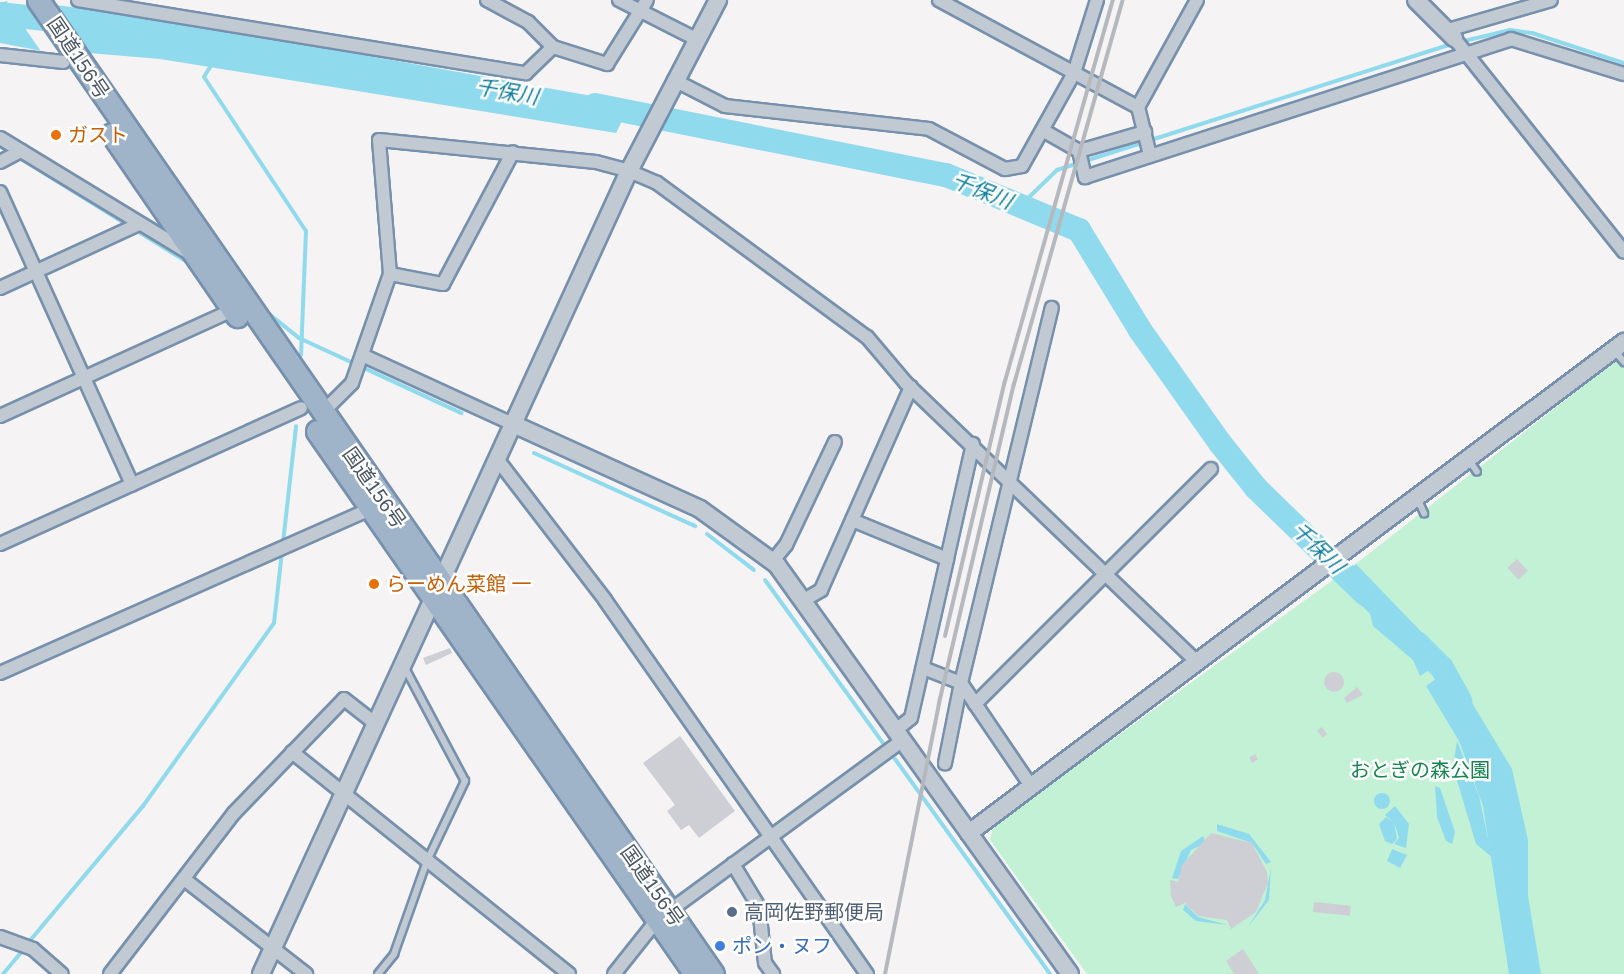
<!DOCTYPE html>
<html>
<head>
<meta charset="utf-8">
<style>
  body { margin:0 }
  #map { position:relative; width:1624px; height:974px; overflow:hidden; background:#f5f3f3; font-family:Helvetica,"Noto Sans JP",sans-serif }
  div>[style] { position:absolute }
  .green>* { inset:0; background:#c3f1d5 }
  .water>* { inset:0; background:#90daee }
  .round { border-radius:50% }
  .pier>* { inset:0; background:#f5f3f3; transform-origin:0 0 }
  .stream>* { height:4px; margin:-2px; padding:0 2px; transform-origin:2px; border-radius:2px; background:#90daee }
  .river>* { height:24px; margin:-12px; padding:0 12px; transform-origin:12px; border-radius:12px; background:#90daee }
  .building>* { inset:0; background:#cdcfd5; transform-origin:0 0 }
  .roads { filter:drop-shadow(2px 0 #7690ad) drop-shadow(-2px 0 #7690ad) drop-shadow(0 2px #7690ad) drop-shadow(0 -2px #7690ad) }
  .service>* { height:6px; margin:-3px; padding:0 3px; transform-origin:3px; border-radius:3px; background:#c1cad2 }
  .minor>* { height:12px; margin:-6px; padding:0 6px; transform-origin:6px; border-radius:6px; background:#c1cad2 }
  .tertiary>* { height:16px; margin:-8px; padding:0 8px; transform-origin:8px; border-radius:8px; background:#c1cad2 }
  .trunk>* { height:21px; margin:-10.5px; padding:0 10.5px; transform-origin:10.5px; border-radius:10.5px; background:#9fb4c9 }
  .rail>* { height:4px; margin:-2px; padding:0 2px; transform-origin:2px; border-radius:2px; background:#b5b8bd }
  .dots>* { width:16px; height:16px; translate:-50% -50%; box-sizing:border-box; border:3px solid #fff; border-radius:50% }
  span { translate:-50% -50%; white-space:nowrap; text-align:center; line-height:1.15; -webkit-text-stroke:5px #fff; paint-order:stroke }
  .street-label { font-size:20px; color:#4a5661 }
  .food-label { font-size:20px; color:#c56008 }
  .left { translate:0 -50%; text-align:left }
  .park-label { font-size:20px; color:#17864f }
  .service-label { font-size:20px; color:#4e5e75 }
  .shop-label { font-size:20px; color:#366cbe }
  .water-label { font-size:21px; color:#0c7c9b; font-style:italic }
</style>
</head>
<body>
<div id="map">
  <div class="green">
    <i style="clip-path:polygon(1624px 354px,1624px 974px,1087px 974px,990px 840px,993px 826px,1362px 559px)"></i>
  </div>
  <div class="water">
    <i style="clip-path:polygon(7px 1px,42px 51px,0 43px,0 3px)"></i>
    <i style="clip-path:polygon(56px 5px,164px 19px,631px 103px,616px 133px,160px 59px,89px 53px)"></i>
    <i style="clip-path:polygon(1356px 564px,1434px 645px,1444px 660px,1420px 676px,1413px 660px,1373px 626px,1370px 614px,1335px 579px)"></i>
    <i style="clip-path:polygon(1451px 668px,1512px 769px,1528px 840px,1528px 896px,1541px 974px,1509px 974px,1483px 806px,1459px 741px,1426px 686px)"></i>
    <i style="clip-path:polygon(1457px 741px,1479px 796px,1492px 857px,1476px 844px,1453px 767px)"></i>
    <i style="clip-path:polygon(1435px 786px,1440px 788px,1455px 832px,1452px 844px,1446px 841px,1437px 817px)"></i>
    <i class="round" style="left:1374px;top:793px;width:16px;height:16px"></i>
    <i style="clip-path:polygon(1395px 806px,1409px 824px,1406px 848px,1394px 844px,1399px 838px,1394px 822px,1397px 839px,1392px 844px,1385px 841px,1379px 824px,1386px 817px,1394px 822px,1385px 815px)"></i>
    <i style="clip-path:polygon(1217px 824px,1249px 834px,1271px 862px,1266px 864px,1252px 843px,1217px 831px)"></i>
    <i style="clip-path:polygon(1203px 836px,1206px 843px,1191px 850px,1178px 879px,1172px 878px,1181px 851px)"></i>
    <i style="clip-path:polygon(1392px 849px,1407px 855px,1400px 868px,1387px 861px)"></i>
    <i style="clip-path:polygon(1271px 867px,1269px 900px,1248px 927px,1265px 900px)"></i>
    <i style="clip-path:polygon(1185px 904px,1198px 917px,1228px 925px,1196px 921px,1183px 910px)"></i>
  </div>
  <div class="pier">
    <i style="left:10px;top:0;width:60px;height:4px;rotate:55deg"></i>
  </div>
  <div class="stream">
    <i style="left:1460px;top:42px;width:51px;rotate:-13.5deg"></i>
    <i style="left:1510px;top:30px;width:22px;rotate:8deg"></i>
    <i style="left:1532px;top:33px;width:97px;rotate:18.1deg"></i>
    <i style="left:212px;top:64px;width:15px;rotate:122deg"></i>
    <i style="left:204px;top:77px;width:185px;rotate:56.5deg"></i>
    <i style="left:306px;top:231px;width:124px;rotate:92.3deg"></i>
    <i style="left:0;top:146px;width:224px;rotate:31.8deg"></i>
    <i style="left:1022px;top:204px;width:49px;rotate:-44.2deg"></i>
    <i style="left:1057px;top:170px;width:416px;rotate:-17.7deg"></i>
    <i style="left:263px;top:309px;width:46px;rotate:38.9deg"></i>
    <i style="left:299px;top:338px;width:179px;rotate:24.8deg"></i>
    <i style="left:534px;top:453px;width:177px;rotate:24.4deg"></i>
    <i style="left:707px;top:534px;width:59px;rotate:37.5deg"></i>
    <i style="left:765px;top:580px;width:201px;rotate:54.1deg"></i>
    <i style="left:895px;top:759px;width:265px;rotate:54.2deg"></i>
    <i style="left:28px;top:943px;width:179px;rotate:-50deg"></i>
    <i style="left:143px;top:806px;width:225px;rotate:-54.4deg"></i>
    <i style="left:274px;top:623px;width:198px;rotate:-83.6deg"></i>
    <i style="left:3px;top:974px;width:33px;rotate:-50deg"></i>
  </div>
  <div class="river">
    <i style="left:0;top:14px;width:69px;rotate:6.6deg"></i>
    <i style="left:595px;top:105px;width:358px;rotate:11.3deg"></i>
    <i style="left:946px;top:175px;width:144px;rotate:22.5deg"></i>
    <i style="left:1079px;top:230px;width:117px;rotate:58.6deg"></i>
    <i style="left:1140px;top:330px;width:138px;rotate:54.7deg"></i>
    <i style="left:1220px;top:443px;width:58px;rotate:51.3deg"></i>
    <i style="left:1256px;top:488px;width:152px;rotate:44.2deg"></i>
    <i style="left:1417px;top:643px;width:35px;rotate:45deg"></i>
    <i style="left:1442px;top:668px;width:38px;rotate:61deg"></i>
  </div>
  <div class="building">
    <i style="left:1517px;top:559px;width:16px;height:13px;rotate:47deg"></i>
    <i style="left:469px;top:600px;width:29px;height:7px;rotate:56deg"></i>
    <i style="clip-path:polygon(450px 648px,452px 653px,426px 665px,423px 658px)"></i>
    <i class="round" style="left:1324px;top:672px;width:20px;height:20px"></i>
    <i style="clip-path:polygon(1357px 687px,1363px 695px,1347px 703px,1344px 698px)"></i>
    <i style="left:1322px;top:727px;width:9px;height:6px;rotate:54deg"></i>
    <i style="clip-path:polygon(680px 736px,735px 811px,699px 838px,689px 825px,681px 830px,667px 811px,675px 805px,643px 763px)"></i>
    <i style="left:1255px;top:754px;width:6px;height:7px;rotate:59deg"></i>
    <i style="clip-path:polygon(1211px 833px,1252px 843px,1267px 872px,1268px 883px,1256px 912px,1231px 929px,1227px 920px,1198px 916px,1185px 903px,1176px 907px,1171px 896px,1170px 880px,1178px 882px,1182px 865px)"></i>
    <i style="left:1314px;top:902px;width:37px;height:10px;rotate:6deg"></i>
    <i style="clip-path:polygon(1243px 949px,1259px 974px,1234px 974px,1226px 961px)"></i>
  </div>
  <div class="roads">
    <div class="service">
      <i style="left:1614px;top:350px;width:16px;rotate:50deg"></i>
      <i style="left:1469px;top:460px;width:14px;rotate:56deg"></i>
      <i style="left:1417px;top:498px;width:17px;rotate:65deg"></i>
      <i style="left:378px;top:974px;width:26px;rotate:-51deg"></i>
      <i style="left:394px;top:954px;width:99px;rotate:-70.5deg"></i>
      <i style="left:427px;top:861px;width:89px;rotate:-64.6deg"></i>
      <i style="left:465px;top:781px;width:128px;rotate:-118deg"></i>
    </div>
    <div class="minor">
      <i style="left:78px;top:0;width:454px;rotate:9.3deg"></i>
      <i style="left:526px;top:73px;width:37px;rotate:-44deg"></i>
      <i style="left:487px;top:0;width:47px;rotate:28.2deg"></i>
      <i style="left:528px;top:22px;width:35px;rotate:45deg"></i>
      <i style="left:553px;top:47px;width:57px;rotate:17.5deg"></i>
      <i style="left:607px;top:64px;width:75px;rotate:-58deg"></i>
      <i style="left:619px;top:0;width:86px;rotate:26.9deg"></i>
      <i style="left:939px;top:0;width:226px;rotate:28.3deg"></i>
      <i style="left:1138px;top:107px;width:49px;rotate:76deg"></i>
      <i style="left:1448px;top:30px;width:107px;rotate:-16.2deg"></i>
      <i style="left:1454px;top:38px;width:273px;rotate:51.5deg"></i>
      <i style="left:0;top:55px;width:64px;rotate:6.2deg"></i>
      <i style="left:674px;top:80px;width:57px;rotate:27deg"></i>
      <i style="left:725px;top:106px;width:205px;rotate:6.4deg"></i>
      <i style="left:929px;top:129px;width:86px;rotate:27.8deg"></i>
      <i style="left:1005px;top:169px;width:17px;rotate:-10deg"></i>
      <i style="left:1022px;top:166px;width:107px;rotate:-60.8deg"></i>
      <i style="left:1074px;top:73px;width:77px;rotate:-72.5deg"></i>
      <i style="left:1138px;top:107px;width:122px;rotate:-61.1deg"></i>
      <i style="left:1044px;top:131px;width:40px;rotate:29.7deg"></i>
      <i style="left:1079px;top:151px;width:27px;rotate:77deg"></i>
      <i style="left:1085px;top:177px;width:448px;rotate:-17.9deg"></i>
      <i style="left:1511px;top:39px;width:118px;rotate:17.2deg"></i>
      <i style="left:0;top:138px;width:221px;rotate:31.3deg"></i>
      <i style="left:1079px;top:151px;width:69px;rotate:-16.1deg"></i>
      <i style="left:0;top:162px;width:24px;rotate:-28deg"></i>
      <i style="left:0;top:192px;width:321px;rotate:65.7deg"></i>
      <i style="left:390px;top:274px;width:54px;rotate:10.7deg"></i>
      <i style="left:443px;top:284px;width:149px;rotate:-62.1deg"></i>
      <i style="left:0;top:288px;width:151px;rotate:-24.7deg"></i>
      <i style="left:362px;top:355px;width:166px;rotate:24.6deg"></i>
      <i style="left:321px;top:414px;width:44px;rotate:-45deg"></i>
      <i style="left:352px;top:383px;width:115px;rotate:-70.8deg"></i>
      <i style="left:390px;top:274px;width:134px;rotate:-94.7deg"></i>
      <i style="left:379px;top:140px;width:218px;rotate:5.8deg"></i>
      <i style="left:596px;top:162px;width:34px;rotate:15deg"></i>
      <i style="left:629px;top:171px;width:30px;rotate:23deg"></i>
      <i style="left:657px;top:183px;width:260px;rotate:36.3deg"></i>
      <i style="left:867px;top:337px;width:60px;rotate:49.7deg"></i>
      <i style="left:906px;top:383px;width:403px;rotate:43.8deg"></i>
      <i style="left:0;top:416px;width:256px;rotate:-24.5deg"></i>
      <i style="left:497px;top:459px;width:178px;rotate:52.5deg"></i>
      <i style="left:605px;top:600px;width:457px;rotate:55deg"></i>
      <i style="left:852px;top:520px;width:103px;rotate:22.3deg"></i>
      <i style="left:947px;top:559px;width:118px;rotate:-77.3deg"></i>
      <i style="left:0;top:544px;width:330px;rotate:-24.3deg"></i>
      <i style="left:772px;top:562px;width:22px;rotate:-51deg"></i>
      <i style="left:786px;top:545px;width:114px;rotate:-64.6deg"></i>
      <i style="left:804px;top:600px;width:20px;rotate:-30deg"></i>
      <i style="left:821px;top:590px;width:222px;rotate:-66.1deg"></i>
      <i style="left:923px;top:668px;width:41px;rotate:21.5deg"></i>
      <i style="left:961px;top:683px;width:82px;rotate:101.3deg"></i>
      <i style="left:0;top:673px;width:405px;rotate:-23.9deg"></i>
      <i style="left:975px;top:704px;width:333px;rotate:-44.9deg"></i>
      <i style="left:896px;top:730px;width:19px;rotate:-39deg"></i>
      <i style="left:911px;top:718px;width:163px;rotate:-77.2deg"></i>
      <i style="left:292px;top:752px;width:355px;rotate:38.7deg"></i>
      <i style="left:1031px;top:786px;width:125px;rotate:-124.2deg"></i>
      <i style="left:961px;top:683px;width:386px;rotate:-76.4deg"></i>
      <i style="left:733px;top:864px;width:50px;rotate:58.8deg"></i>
      <i style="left:759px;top:907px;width:56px;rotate:83.9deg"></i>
      <i style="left:765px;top:963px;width:14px;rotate:54deg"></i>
      <i style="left:184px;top:879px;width:155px;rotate:37.9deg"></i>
      <i style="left:0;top:937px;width:35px;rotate:20deg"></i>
      <i style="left:33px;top:949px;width:38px;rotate:41deg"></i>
      <i style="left:110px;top:974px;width:203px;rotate:-52.4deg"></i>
      <i style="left:234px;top:813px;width:158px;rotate:-46deg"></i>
      <i style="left:344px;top:699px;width:39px;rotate:38deg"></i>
      <i style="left:614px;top:974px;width:69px;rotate:-51.5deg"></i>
      <i style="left:657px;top:920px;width:305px;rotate:-36.2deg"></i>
    </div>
    <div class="tertiary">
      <i style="left:1416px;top:0;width:54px;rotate:45deg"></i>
      <i style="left:513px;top:424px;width:205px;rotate:24.4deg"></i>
      <i style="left:700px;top:509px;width:95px;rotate:36deg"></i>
      <i style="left:777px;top:565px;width:503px;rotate:54.38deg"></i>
      <i style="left:969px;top:833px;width:819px;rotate:-36.86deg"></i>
      <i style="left:261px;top:974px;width:883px;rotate:-65.38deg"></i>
      <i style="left:629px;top:171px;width:193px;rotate:-62.5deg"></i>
    </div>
    <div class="trunk">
      <i style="left:38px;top:0;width:1185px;rotate:55.28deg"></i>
      <i style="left:112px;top:134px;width:221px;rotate:55.5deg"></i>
      <i style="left:317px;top:431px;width:662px;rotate:55.16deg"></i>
    </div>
  </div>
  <div class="rail">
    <i style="left:945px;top:636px;width:262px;rotate:-76.8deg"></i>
    <i style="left:1005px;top:381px;width:396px;rotate:-74.2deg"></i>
    <i style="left:885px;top:974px;width:276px;rotate:-78.7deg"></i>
    <i style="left:939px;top:703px;width:328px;rotate:-76.8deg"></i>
    <i style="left:1014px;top:384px;width:399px;rotate:-74.2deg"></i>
  </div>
  <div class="dots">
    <i style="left:56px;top:135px;background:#e8710a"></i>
    <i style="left:374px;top:584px;background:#e8710a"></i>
    <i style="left:732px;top:912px;background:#5c6f8a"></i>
    <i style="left:720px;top:946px;background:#3f7fe0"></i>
  </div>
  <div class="street-label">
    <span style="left:78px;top:58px;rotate:56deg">国道156号</span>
    <span style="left:374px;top:488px;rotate:55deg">国道156号</span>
    <span style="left:652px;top:886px;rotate:55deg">国道156号</span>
  </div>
  <div class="food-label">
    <span class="left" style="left:68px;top:135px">ガスト</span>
    <span class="left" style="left:386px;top:584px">らーめん菜館 一</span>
  </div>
  <div class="park-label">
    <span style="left:1420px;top:770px">おとぎの森公園</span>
  </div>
  <div class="service-label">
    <span class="left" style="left:744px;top:912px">高岡佐野郵便局</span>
  </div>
  <div class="shop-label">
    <span class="left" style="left:732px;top:946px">ポン・ヌフ</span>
  </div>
  <div class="water-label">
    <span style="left:507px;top:92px;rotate:10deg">千保川</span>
    <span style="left:982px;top:191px;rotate:22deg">千保川</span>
    <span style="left:1318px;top:548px;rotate:44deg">千保川</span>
  </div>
</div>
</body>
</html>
